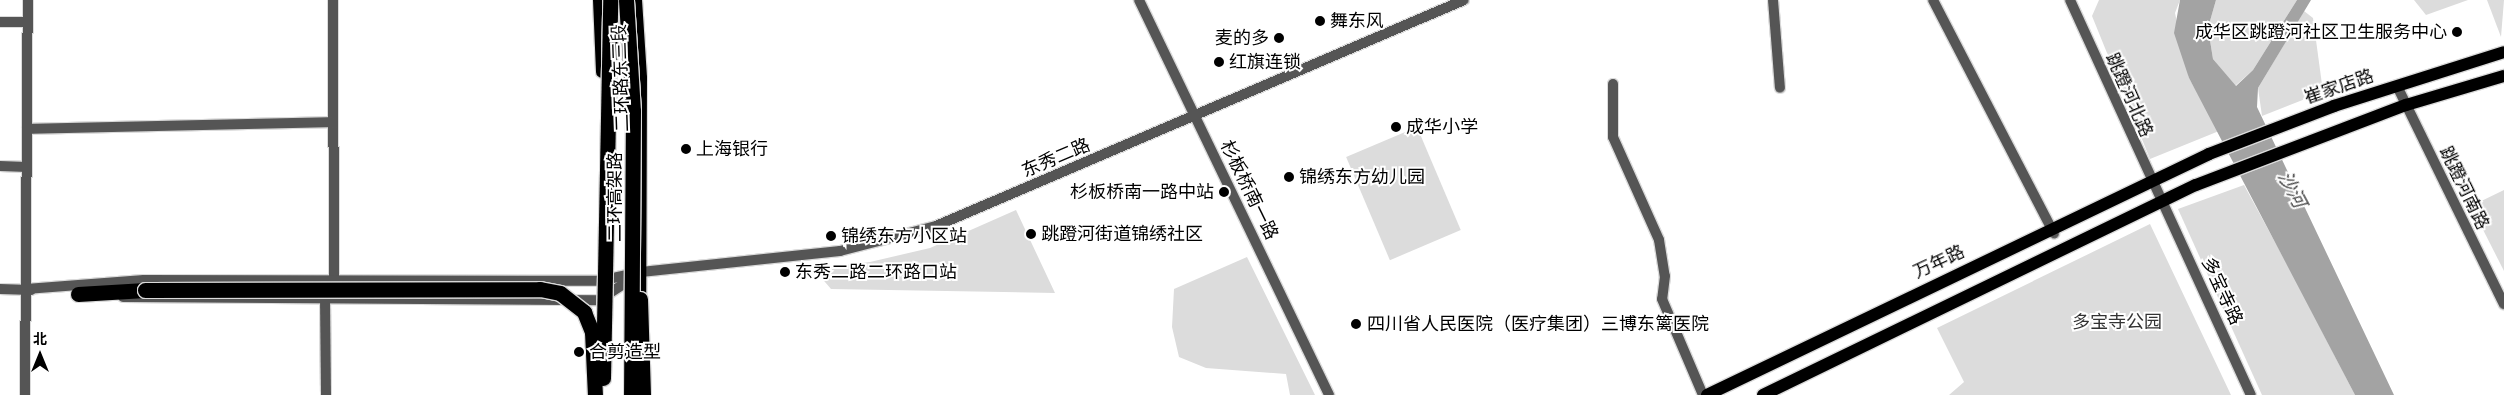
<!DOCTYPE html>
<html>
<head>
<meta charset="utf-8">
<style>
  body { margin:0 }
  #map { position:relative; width:2504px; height:395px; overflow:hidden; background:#fff; font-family:"Varela Round","Noto Sans SC",sans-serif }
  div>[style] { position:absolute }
  .green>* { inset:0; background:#dcdcdc; transform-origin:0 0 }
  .water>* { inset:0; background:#a3a3a3 }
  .roads { filter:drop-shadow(1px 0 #dbdbdb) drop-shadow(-1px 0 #dbdbdb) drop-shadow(0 1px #dbdbdb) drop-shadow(0 -1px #dbdbdb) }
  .minor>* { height:10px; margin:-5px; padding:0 5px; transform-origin:5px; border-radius:5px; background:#555 }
  .major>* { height:12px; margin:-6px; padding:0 6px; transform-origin:6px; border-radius:6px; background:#000 }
  .highway>* { height:15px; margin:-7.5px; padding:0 7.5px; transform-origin:7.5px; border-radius:7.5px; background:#000 }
  .bridges { filter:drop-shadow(1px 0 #dbdbdb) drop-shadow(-1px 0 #dbdbdb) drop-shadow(0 1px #dbdbdb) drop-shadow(0 -1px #dbdbdb) }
  .highway-bridge>* { height:15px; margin:-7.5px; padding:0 7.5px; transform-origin:7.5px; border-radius:7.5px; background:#000 }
  .dots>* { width:14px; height:14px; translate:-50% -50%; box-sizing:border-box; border:2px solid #fff; border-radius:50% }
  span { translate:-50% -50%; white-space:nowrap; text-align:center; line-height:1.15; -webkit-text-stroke:4px #fff; paint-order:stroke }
  .poi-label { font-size:18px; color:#000 }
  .left { translate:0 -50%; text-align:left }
  .right { translate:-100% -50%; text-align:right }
  .street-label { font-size:18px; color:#000 }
  .park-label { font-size:18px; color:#333 }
  .water-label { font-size:19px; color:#444; font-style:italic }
  .north { position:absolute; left:15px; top:330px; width:50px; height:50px; -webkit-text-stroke:4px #fff; paint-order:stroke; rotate:0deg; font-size:14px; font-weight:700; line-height:20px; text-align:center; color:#000 }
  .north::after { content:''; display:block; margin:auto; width:18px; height:22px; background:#000; clip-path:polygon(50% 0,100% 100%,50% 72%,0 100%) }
</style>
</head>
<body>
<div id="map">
  <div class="green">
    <i style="clip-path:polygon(2099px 0,2180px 0,2175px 13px,2189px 78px,2219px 131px,2150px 159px,2092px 16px)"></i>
    <i style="clip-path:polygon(2216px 0,2297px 0,2253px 70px,2235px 86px,2213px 59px,2208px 28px)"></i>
    <i style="clip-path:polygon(2414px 0,2468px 0,2426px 15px)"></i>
    <i style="clip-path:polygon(2487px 0,2504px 0,2501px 37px)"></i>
    <i style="clip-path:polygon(2304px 11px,2313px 18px,2323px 92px,2262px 116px,2258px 88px)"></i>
    <i style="left:1417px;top:127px;width:112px;height:77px;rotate:67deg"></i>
    <i style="clip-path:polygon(2244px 185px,2294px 277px,2355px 395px,2262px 395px,2178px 209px)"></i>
    <i style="clip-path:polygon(2504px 190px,2504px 271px,2471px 206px)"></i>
    <i style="clip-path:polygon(1016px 210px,1055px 293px,831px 289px,813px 268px,870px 262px,930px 248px)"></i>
    <i style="clip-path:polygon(2150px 224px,2231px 395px,1949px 395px,1964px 382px,1937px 328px)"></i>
    <i style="clip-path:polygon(1247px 257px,1315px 395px,1290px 395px,1286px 374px,1206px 368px,1179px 357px,1172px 327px,1174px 289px)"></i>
  </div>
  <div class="water">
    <i style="clip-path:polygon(2180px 0,2216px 0,2208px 28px,2213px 59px,2236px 86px,2253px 70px,2297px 0,2311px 0,2258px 88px,2257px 107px,2394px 395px,2355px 395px,2189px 78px,2174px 33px)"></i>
  </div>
  <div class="roads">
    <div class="minor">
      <i style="left:333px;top:0;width:279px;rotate:89.8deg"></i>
      <i style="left:1139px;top:0;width:438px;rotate:64.3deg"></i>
      <i style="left:1773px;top:0;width:88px;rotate:85.5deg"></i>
      <i style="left:1933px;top:0;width:263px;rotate:62.6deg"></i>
      <i style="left:2070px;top:0;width:434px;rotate:65.4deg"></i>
      <i style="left:0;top:22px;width:28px"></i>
      <i style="left:1613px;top:84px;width:53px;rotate:90deg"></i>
      <i style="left:1613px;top:137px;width:113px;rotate:65.9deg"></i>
      <i style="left:1659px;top:240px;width:36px;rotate:81deg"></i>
      <i style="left:1665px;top:276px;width:23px;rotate:97deg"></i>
      <i style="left:1662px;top:299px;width:104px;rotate:66.9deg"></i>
      <i style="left:2397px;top:86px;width:243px;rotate:63.9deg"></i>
      <i style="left:27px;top:129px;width:306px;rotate:-1.3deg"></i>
      <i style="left:0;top:166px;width:27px;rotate:2deg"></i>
      <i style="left:0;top:289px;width:31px;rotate:2deg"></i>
      <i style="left:26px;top:289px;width:118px;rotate:-4.4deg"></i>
      <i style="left:144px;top:280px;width:455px;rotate:0.1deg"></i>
      <i style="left:599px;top:281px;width:43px;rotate:-12.1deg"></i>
      <i style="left:641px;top:272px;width:200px;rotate:-6deg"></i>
      <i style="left:840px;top:251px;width:99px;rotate:-14.6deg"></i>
      <i style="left:936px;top:226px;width:574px;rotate:-23.17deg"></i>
      <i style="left:123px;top:297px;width:476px;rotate:0.4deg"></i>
      <i style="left:599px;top:300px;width:44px;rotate:-33deg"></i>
      <i style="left:325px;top:299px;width:96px;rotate:89.4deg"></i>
      <i style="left:25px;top:395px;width:395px;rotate:-89.6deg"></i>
    </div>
    <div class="major">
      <i style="left:599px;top:0;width:72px;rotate:87.6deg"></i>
      <i style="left:636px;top:0;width:78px;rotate:86.3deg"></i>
      <i style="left:641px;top:78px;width:230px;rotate:90.2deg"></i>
      <i style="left:1707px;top:395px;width:557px;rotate:-25.64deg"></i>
      <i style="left:2209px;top:154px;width:134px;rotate:-21deg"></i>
      <i style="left:2334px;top:106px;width:178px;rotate:-17.6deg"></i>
      <i style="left:1763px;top:395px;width:481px;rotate:-25.9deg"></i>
      <i style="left:2196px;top:185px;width:225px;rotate:-20.9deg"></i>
      <i style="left:2406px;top:105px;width:102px;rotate:-16.5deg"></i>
    </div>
    <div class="highway">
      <i style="left:78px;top:294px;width:67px;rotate:-3.4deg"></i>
    </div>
  </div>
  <div class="bridges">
    <div class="highway-bridge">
      <i style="left:626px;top:0;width:111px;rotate:86.4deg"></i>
      <i style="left:633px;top:111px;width:284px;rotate:90.4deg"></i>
      <i style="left:145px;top:290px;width:395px;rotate:-0.1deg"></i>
      <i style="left:540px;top:289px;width:20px;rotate:11deg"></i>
      <i style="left:560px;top:293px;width:31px;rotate:38deg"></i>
      <i style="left:584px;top:312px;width:22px;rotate:68deg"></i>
      <i style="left:592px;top:332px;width:63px;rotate:87.3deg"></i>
      <i style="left:640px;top:299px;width:96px;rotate:88.2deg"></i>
      <i style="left:603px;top:378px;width:378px;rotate:-88.9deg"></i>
    </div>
  </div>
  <div class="dots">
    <i style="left:1320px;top:21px;background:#000"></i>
    <i style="left:2457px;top:32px;background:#000"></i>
    <i style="left:1279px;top:38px;background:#000"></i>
    <i style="left:1219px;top:62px;background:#000"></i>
    <i style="left:1396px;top:127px;background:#000"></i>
    <i style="left:686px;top:149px;background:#000"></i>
    <i style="left:1289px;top:177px;background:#000"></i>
    <i style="left:1224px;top:192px;background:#000"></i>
    <i style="left:1031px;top:234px;background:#000"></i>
    <i style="left:831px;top:236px;background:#000"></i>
    <i style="left:785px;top:272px;background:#000"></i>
    <i style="left:1356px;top:324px;background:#000"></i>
    <i style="left:579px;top:352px;background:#000"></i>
  </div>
  <div class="poi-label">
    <span class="left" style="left:1330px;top:21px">舞东风</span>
    <span class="right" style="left:2447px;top:32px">成华区跳蹬河社区卫生服务中心</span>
    <span class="right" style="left:1269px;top:38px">麦的多</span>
    <span class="left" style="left:1229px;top:62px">红旗连锁</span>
    <span class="left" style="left:1406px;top:127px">成华小学</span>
    <span class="left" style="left:696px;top:149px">上海银行</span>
    <span class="left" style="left:1299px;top:177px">锦绣东方幼儿园</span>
    <span class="right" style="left:1214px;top:192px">杉板桥南一路中站</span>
    <span class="left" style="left:1041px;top:234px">跳蹬河街道锦绣社区</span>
    <span class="left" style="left:841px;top:236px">锦绣东方小区站</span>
    <span class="left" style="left:795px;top:272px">东秀二路二环路口站</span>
    <span class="left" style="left:1367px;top:324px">四川省人民医院（医疗集团）三博东篱医院</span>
    <span class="left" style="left:589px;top:352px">合剪造型</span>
  </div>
  <div class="street-label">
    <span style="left:621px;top:78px;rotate:-92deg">二环路东三段</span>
    <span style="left:2339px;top:87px;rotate:-19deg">崔家店路</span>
    <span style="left:2129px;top:95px;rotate:66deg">跳蹬河北路</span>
    <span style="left:1056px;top:158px;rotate:-23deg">东秀二路</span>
    <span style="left:2464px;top:188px;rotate:64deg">跳蹬河南路</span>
    <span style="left:1249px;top:190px;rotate:64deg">杉板桥南一路</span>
    <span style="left:615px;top:197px;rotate:-90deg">二环高架路</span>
    <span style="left:1939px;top:262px;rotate:-25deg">万年路</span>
    <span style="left:2222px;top:291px;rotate:65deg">多宝寺路</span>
  </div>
  <div class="park-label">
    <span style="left:2117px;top:322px">多宝寺公园</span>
  </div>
  <div class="water-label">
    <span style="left:2291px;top:190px;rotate:62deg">沙河</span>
  </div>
  <div class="north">北</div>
</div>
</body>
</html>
